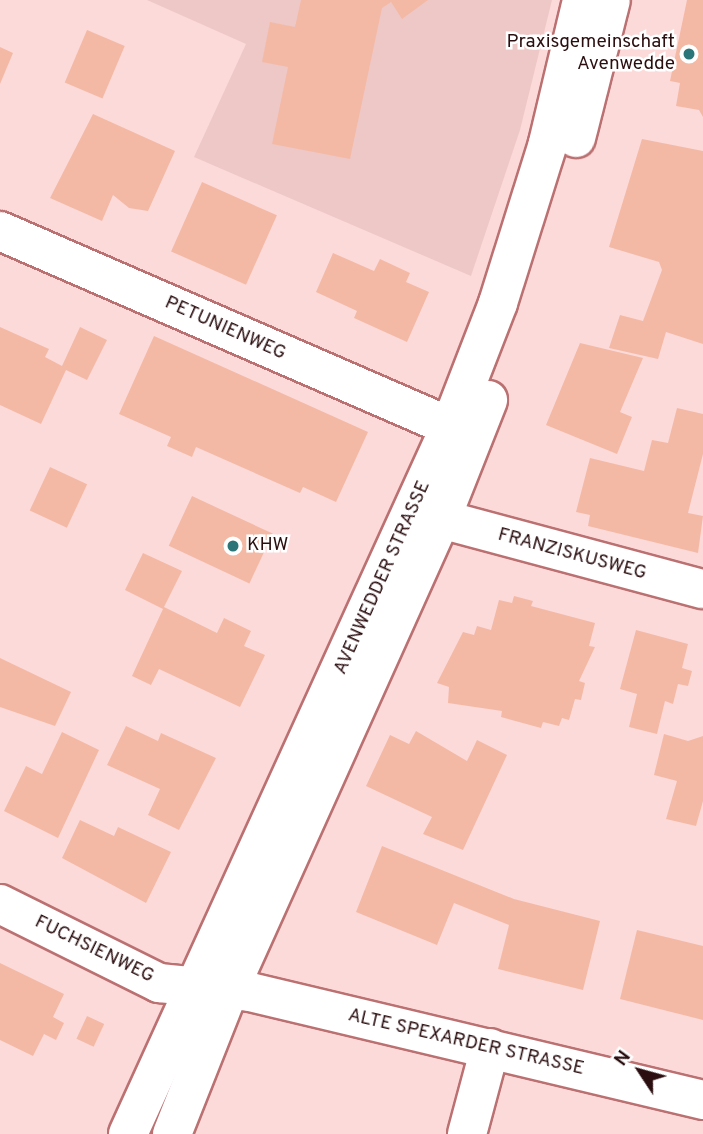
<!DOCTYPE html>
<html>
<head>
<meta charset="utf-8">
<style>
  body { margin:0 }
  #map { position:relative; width:703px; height:1134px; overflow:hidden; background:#fcdad9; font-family:Overpass,sans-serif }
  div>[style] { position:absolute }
  .built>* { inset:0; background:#edc8c7 }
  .building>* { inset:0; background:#f4b9a5; transform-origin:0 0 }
  .roads { filter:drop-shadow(2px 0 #bb7071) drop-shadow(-2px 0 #bb7071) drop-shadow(0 2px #bb7071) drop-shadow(0 -2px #bb7071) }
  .minor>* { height:38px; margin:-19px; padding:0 19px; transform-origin:19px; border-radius:19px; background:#fff }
  .major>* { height:38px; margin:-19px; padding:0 19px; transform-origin:19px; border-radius:19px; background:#fff }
  .dots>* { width:19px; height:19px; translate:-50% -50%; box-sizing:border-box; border:4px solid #fff; border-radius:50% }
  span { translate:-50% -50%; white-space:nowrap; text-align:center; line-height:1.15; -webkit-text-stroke:5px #fff; paint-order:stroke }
  .poi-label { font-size:19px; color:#2b0e10 }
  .right { translate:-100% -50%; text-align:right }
  .left { translate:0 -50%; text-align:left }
  .street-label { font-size:19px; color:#2b0e10 }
  .north { position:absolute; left:605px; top:1036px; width:70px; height:70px; -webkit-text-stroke:5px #fff; paint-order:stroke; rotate:306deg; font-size:19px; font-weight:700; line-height:28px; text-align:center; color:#2b0e10 }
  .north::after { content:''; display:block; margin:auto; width:24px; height:32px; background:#2b0e10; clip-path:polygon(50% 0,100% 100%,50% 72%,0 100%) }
</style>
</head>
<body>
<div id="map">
  <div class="built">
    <i style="clip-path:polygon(147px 0,552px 0,520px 130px,471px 276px,194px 157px,246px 44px)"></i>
  </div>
  <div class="building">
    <i style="clip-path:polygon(301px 0,428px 0,402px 19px,391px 2px,382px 8px,350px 159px,272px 144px,288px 67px,262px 62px,270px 22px,295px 27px)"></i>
    <i style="clip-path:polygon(687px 0,703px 0,703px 117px,699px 110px,676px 106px,680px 83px,670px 81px)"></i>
    <i style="left:87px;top:30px;width:41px;height:57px;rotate:23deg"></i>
    <i style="clip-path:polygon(0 47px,13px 53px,0 84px)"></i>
    <i style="clip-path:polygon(93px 114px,175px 151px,148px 211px,129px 208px,113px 195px,102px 221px,50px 198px)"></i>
    <i style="clip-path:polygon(642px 139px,703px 151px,703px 344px,666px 332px,658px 359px,609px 348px,620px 315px,643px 321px,662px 270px,659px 262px,609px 247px)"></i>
    <i style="left:202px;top:182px;width:82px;height:76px;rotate:24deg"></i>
    <i style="clip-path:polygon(333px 253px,374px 271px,380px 259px,410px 273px,406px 282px,429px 292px,407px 342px,354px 318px,357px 311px,316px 292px)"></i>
    <i style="clip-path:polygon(0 327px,49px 349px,45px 357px,62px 366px,80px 327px,107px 340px,87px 380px,66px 370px,41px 424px,0 405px)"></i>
    <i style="clip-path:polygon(154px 336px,368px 432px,336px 502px,303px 487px,300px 493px,196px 447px,192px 457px,167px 446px,171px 437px,119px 414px)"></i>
    <i style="clip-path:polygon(580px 343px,643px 358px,620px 412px,632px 417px,617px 454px,546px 425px)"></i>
    <i style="clip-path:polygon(677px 408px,703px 414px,703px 454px,688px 513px,703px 516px,698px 553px,588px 526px,590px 515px,576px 512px,590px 458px,644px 471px,652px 440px,668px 443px)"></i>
    <i style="left:50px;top:467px;width:41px;height:48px;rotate:25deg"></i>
    <i style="left:192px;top:496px;width:89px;height:55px;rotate:25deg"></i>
    <i style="clip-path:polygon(143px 553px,182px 571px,164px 607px,217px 633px,224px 618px,251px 631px,244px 646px,265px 655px,240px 707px,159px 669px,151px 685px,132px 676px,163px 609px,125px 590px)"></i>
    <i style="clip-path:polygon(514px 596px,533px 601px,531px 606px,595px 623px,589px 646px,595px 647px,579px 681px,585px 683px,581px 700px,575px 699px,569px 720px,562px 718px,559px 726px,543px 722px,541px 728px,501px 717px,502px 711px,448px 703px,449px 687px,437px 683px,463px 632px,474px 635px,477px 626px,491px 630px,499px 600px,512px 603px)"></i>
    <i style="clip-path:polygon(636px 630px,688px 644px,682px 668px,692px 671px,688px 686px,678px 684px,673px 704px,665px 701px,657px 734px,629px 727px,637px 694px,620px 689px)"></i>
    <i style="clip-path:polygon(0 658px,71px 692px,55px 726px,0 707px)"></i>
    <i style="clip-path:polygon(126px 726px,158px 741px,161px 733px,216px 758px,179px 830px,148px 815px,160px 789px,107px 765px)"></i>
    <i style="clip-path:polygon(416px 731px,467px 761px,477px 740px,507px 755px,463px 850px,423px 834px,432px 817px,366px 786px,390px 735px,409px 744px)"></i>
    <i style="clip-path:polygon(62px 732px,99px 750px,58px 838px,4px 811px,26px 766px,42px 774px)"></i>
    <i style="clip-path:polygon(664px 734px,688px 741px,703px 736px,703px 801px,696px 826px,666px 819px,677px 781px,654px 775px)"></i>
    <i style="clip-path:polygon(80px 820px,114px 836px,118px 827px,171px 852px,146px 903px,62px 858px)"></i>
    <i style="clip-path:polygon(382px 846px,514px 899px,600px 921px,583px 990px,498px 969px,509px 925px,454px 903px,437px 945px,356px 912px)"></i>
    <i style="clip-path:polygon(637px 930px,703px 946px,703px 1020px,620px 999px)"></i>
    <i style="clip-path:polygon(0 963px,64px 994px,53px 1017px,64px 1023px,56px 1040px,44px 1034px,33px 1056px,0 1040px)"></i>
    <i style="left:87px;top:1016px;width:19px;height:25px;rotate:25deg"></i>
  </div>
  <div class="roads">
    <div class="minor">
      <i style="left:0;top:231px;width:491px;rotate:23.5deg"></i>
      <i style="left:441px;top:519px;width:271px;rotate:15deg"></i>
      <i style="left:0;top:904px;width:178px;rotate:26.4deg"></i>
      <i style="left:159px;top:983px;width:91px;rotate:5.6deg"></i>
      <i style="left:250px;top:992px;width:466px;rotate:13.4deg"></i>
      <i style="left:467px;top:1134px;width:89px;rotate:-75deg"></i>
    </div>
    <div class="major">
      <i style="left:576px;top:138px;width:142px;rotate:-75.8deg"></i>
      <i style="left:128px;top:1134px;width:777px;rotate:-65.51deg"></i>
      <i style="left:450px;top:427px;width:133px;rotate:-68.8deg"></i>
      <i style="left:498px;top:303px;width:168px;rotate:-72.6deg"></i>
      <i style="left:548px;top:143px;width:147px;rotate:-76.6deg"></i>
      <i style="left:172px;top:1134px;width:155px;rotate:-68.4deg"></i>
      <i style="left:229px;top:990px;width:517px;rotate:-65.77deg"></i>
      <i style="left:441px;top:519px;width:128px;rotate:-68.4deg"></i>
    </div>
  </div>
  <div class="dots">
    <i style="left:689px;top:54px;background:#2b7578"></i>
    <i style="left:233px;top:546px;background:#2b7578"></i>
  </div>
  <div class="poi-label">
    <span class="right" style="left:675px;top:54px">Praxisgemeinschaft<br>Avenwedde</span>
    <span class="left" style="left:247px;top:546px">KHW</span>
  </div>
  <div class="street-label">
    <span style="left:225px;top:329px;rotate:24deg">PETUNIENWEG</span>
    <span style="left:572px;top:555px;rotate:15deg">FRANZISKUSWEG</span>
    <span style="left:383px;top:578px;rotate:-66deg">AVENWEDDER STRASSE</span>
    <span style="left:94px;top:950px;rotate:26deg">FUCHSIENWEG</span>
    <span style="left:466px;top:1043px;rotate:13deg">ALTE SPEXARDER STRASSE</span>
  </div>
  <div class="north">N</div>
</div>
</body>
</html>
